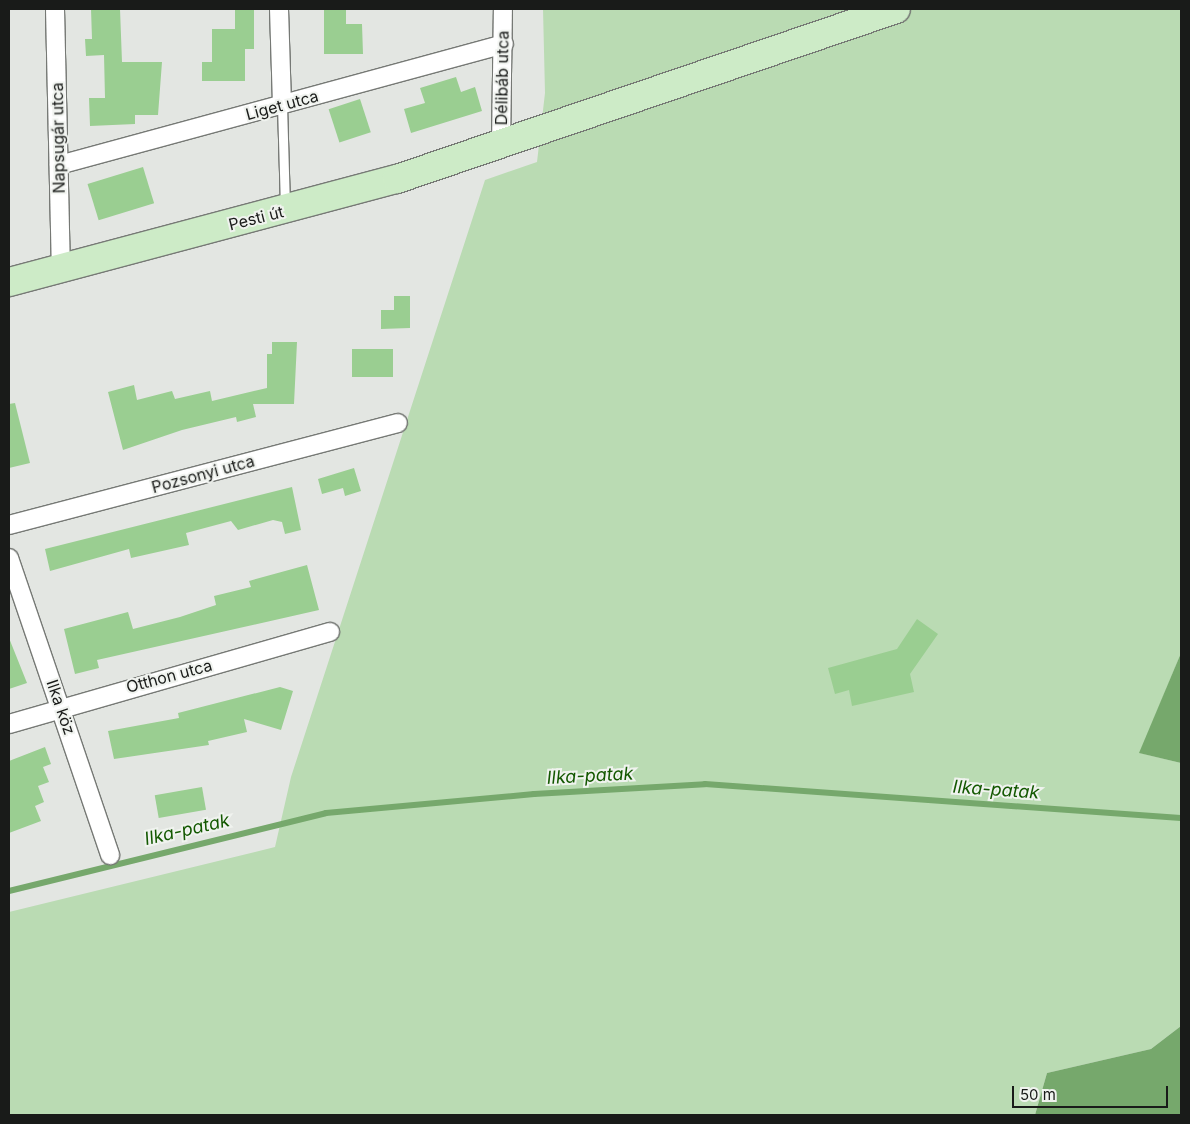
<!DOCTYPE html>
<html>
<head>
<meta charset="utf-8">
<style>
  body { margin:0 }
  #map { position:relative; width:1190px; height:1124px; overflow:hidden; background:#e3e6e2; font-family:Inter,sans-serif }
  div>[style] { position:absolute }
  .green>* { inset:0; background:#badbb3 }
  .water>* { inset:0; background:#76a86c }
  .stream>* { height:6px; margin:-3px; padding:0 3px; transform-origin:3px; border-radius:3px; background:#76a86c }
  .building>* { inset:0; background:#9ace91; transform-origin:0 0 }
  .roads { filter:drop-shadow(1px 0 #767975) drop-shadow(-1px 0 #767975) drop-shadow(0 1px #767975) drop-shadow(0 -1px #767975) }
  .service>* { height:9px; margin:-4.5px; padding:0 4.5px; transform-origin:4.5px; border-radius:4.5px; background:#fff }
  .minor>* { height:18px; margin:-9px; padding:0 9px; transform-origin:9px; border-radius:9px; background:#fff }
  .primary>* { height:28px; margin:-14px; padding:0 14px; transform-origin:14px; border-radius:14px; background:#cdebc7 }
  span { translate:-50% -50%; white-space:nowrap; text-align:center; line-height:1.15; -webkit-text-stroke:4px #f0f3ef; paint-order:stroke }
  .street-label { font-size:16px; color:#191b19 }
  .water-label { font-size:18px; color:#135801; font-style:italic }
  .frame { position:absolute; inset:0; border:10px solid #191b19; pointer-events:none }
  .scale { position:absolute; left:1012px; top:1086px; width:156px; height:22px; box-sizing:border-box; border:2px solid #191b19; border-top:0; padding-left:6px; font-size:15px; line-height:18px; white-space:nowrap; color:#191b19; -webkit-text-stroke:4px #f0f3ef; paint-order:stroke }
</style>
</head>
<body>
<div id="map">
  <div class="green">
    <i style="clip-path:polygon(543px 9px,1181px 9px,1181px 653px,1140px 753px,1181px 763px,1181px 1026px,1151px 1049px,1047px 1073px,1035px 1115px,9px 1115px,9px 912px,275px 847px,291px 777px,485px 180px,537px 162px,545px 93px)"></i>
  </div>
  <div class="water">
    <i style="clip-path:polygon(1181px 653px,1181px 763px,1139px 753px)"></i>
    <i style="clip-path:polygon(1181px 1026px,1181px 1115px,1035px 1115px,1047px 1073px,1151px 1049px)"></i>
  </div>
  <div class="stream">
    <i style="left:9px;top:891px;width:326px;rotate:-13.8deg"></i>
    <i style="left:326px;top:813px;width:209px;rotate:-5.2deg"></i>
    <i style="left:534px;top:794px;width:171px;rotate:-3.3deg"></i>
    <i style="left:705px;top:784px;width:477px;rotate:4.1deg"></i>
  </div>
  <div class="building">
    <i style="clip-path:polygon(91px 9px,120px 9px,122px 62px,162px 62px,158px 115px,135px 115px,135px 124px,90px 126px,89px 98px,105px 98px,104px 55px,86px 56px,85px 39px,92px 39px)"></i>
    <i style="clip-path:polygon(235px 9px,254px 9px,254px 49px,245px 49px,245px 81px,202px 81px,202px 62px,212px 62px,212px 29px,235px 29px)"></i>
    <i style="clip-path:polygon(324px 9px,346px 9px,346px 24px,362px 24px,363px 54px,324px 54px)"></i>
    <i style="clip-path:polygon(456px 77px,461px 92px,475px 87px,482px 111px,411px 133px,404px 109px,425px 103px,420px 88px)"></i>
    <i style="left:360px;top:99px;width:35px;height:33px;rotate:72deg"></i>
    <i style="left:143px;top:167px;width:38px;height:58px;rotate:73deg"></i>
    <i style="clip-path:polygon(394px 296px,410px 296px,410px 328px,381px 329px,381px 310px,394px 310px)"></i>
    <i style="clip-path:polygon(272px 342px,297px 342px,294px 404px,253px 404px,256px 417px,237px 422px,236px 417px,182px 430px,123px 450px,108px 392px,134px 385px,137px 400px,172px 391px,175px 399px,210px 391px,212px 401px,267px 388px,267px 354px,272px 354px)"></i>
    <i style="left:393px;top:349px;width:28px;height:41px;rotate:90deg"></i>
    <i style="clip-path:polygon(15px 403px,30px 463px,9px 468px,9px 404px)"></i>
    <i style="clip-path:polygon(354px 468px,361px 491px,345px 496px,343px 488px,322px 494px,318px 479px)"></i>
    <i style="clip-path:polygon(292px 487px,301px 530px,285px 534px,282px 522px,273px 520px,238px 530px,231px 521px,186px 533px,189px 545px,131px 558px,129px 549px,50px 571px,45px 549px)"></i>
    <i style="clip-path:polygon(307px 565px,319px 610px,97px 660px,99px 668px,75px 674px,64px 629px,128px 612px,133px 629px,180px 617px,216px 605px,214px 596px,251px 587px,249px 581px)"></i>
    <i style="clip-path:polygon(917px 619px,938px 634px,910px 674px,914px 692px,852px 706px,849px 690px,835px 694px,828px 668px,897px 649px)"></i>
    <i style="clip-path:polygon(9px 638px,27px 683px,9px 689px)"></i>
    <i style="clip-path:polygon(280px 687px,293px 691px,281px 730px,244px 719px,247px 732px,208px 741px,209px 745px,114px 759px,108px 731px,179px 718px,178px 713px)"></i>
    <i style="clip-path:polygon(45px 747px,51px 764px,43px 767px,49px 782px,38px 786px,44px 802px,35px 806px,41px 821px,9px 833px,9px 761px)"></i>
    <i style="left:202px;top:787px;width:23px;height:48px;rotate:80deg"></i>
  </div>
  <div class="roads">
    <div class="service">
      <i style="left:282px;top:105px;width:100px;rotate:88.3deg"></i>
    </div>
    <div class="minor">
      <i style="left:55px;top:9px;width:259px;rotate:88.7deg"></i>
      <i style="left:279px;top:9px;width:96px;rotate:88.2deg"></i>
      <i style="left:501px;top:147px;width:138px;rotate:-89.2deg"></i>
      <i style="left:59px;top:165px;width:461px;rotate:-15.2deg"></i>
      <i style="left:9px;top:525px;width:402px;rotate:-14.7deg"></i>
      <i style="left:9px;top:558px;width:314px;rotate:71.2deg"></i>
      <i style="left:9px;top:724px;width:334px;rotate:-16deg"></i>
    </div>
    <div class="primary">
      <i style="left:9px;top:282px;width:401px;rotate:-14.9deg"></i>
      <i style="left:397px;top:179px;width:527px;rotate:-18.81deg"></i>
    </div>
  </div>
  <div class="street-label">
    <span style="left:502px;top:78px;rotate:-89deg">Délibáb utca</span>
    <span style="left:282px;top:105px;rotate:-15deg">Liget utca</span>
    <span style="left:58px;top:138px;rotate:-91deg">Napsugár utca</span>
    <span style="left:256px;top:218px;rotate:-14deg">Pesti út</span>
    <span style="left:203px;top:474px;rotate:-15deg">Pozsonyi utca</span>
    <span style="left:169px;top:676px;rotate:-15deg">Otthon utca</span>
    <span style="left:61px;top:707px;rotate:71deg">Ilka köz</span>
  </div>
  <div class="water-label">
    <span style="left:590px;top:776px;rotate:-3deg">Ilka-patak</span>
    <span style="left:996px;top:790px;rotate:4deg">Ilka-patak</span>
    <span style="left:187px;top:830px;rotate:-13deg">Ilka-patak</span>
  </div>
  <div class="frame"></div>
  <div class="scale">50 m</div>
</div>
</body>
</html>
